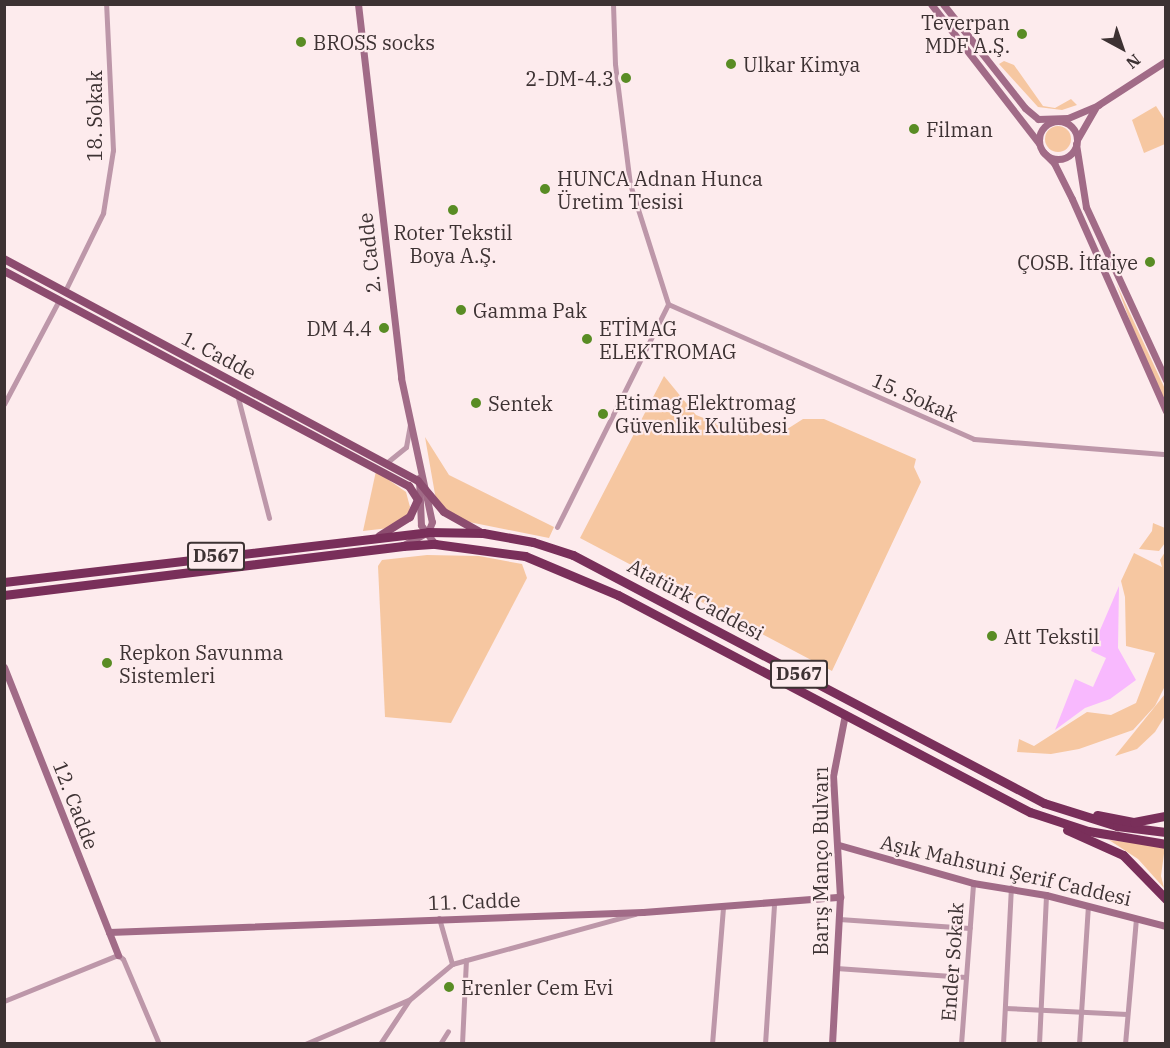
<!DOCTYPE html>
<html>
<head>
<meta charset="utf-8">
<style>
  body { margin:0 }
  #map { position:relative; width:1170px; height:1048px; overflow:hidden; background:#fdebed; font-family:"IBM Plex Serif",serif }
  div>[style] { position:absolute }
  .green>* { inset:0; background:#f6c7a1 }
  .round { border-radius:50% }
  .water>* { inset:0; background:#f8b9fe }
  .street>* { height:5px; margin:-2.5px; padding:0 2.5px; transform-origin:2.5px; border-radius:2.5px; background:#bd97a9 }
  .secondary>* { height:7px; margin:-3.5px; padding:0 3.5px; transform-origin:3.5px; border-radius:3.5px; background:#a16b87 }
  .secondary>.ring { margin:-3.5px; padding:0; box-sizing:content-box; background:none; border:7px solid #a16b87; border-radius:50% }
  .primary>* { height:8px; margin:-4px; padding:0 4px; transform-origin:4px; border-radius:4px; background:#8c4c6f }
  .highway>* { height:9px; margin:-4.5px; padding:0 4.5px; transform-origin:4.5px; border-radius:4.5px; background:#792f5a }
  .dots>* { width:16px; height:16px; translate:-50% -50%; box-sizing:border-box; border:3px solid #fdebed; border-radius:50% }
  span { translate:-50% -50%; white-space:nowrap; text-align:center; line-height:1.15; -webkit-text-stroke:4.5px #fdebed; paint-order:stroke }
  .shield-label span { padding:2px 4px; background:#fdebed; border:2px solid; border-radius:4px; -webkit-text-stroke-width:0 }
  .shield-label { font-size:18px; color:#3d3233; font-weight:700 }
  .poi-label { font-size:20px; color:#3d3233 }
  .right { translate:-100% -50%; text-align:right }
  .left { translate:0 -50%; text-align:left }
  .street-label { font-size:20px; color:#3d3233 }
  .frame { position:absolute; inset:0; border:6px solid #3d3233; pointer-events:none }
  .north { position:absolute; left:1092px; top:18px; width:60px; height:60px; -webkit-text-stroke:4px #fdebed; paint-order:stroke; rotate:140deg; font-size:16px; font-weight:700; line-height:24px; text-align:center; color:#3d3233 }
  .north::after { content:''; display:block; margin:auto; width:21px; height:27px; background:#3d3233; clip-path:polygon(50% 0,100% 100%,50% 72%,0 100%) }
</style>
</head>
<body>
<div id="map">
  <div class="green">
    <i style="clip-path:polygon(1004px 61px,1014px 65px,1043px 106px,1055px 108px,1071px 99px,1077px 105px,1062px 110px,1038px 107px,999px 64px)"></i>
    <i style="clip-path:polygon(1156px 106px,1165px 120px,1165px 144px,1144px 153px,1132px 120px)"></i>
    <i class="round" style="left:1045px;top:126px;width:26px;height:26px"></i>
    <i style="clip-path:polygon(1116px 283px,1165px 389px,1165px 401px,1134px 332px)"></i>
    <i style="clip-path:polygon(664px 376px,696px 415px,736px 431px,781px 433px,803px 419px,824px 419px,916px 459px,914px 467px,921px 482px,832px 671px,580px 538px)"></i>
    <i style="clip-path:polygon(425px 437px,449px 475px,554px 527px,549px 538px,459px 520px,436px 500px)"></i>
    <i style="clip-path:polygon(376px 471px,406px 492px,410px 507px,408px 515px,389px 528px,363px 531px)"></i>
    <i style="clip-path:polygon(1153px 523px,1165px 528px,1165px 543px,1159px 551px,1139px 549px,1152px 531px)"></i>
    <i style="clip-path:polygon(1165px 552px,1165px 686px,1155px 706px,1133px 730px,1079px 749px,1051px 754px,1017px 752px,1019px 739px,1034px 746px,1087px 712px,1111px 715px,1136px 703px,1155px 653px,1126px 646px,1125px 597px,1121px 581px,1134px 553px,1162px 567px,1160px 560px)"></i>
    <i style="clip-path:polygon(427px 555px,479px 556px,522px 564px,527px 578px,451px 723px,385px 717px,378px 566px,382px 560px)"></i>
    <i style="clip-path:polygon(1165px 694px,1165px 716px,1155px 732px,1137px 749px,1115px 756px)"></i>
    <i style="clip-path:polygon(1109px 840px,1165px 846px,1161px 876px,1164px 888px,1138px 859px)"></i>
  </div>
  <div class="water">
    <i style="clip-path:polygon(1119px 586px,1118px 648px,1136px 680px,1110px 699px,1085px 708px,1055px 730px,1075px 679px,1093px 687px,1106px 658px,1091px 651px)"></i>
  </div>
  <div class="street">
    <i style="left:613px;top:4px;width:60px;rotate:88.1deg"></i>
    <i style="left:615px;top:64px;width:121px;rotate:82.9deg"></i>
    <i style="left:630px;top:184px;width:126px;rotate:72.4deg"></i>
    <i style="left:668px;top:304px;width:334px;rotate:23.8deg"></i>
    <i style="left:974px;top:439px;width:193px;rotate:4.5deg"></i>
    <i style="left:65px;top:291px;width:87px;rotate:-64deg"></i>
    <i style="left:103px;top:213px;width:64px;rotate:-81deg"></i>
    <i style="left:113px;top:150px;width:146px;rotate:-92.7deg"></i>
    <i style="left:237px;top:394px;width:128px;rotate:75.5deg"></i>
    <i style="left:4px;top:404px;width:118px;rotate:-62.1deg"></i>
    <i style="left:385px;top:464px;width:27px;rotate:-39deg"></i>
    <i style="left:406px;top:447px;width:23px;rotate:-80deg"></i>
    <i style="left:557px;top:527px;width:249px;rotate:-63.5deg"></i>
    <i style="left:439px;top:918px;width:48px;rotate:74.2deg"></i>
    <i style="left:839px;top:919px;width:131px;rotate:3.9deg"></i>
    <i style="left:836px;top:968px;width:130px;rotate:4deg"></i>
    <i style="left:4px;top:1001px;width:123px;rotate:-22deg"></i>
    <i style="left:118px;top:955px;width:6px;rotate:39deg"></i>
    <i style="left:123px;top:959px;width:92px;rotate:67deg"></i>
    <i style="left:1005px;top:1008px;width:122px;rotate:2.8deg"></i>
    <i style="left:305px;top:1044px;width:112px;rotate:-23.1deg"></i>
    <i style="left:380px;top:1044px;width:53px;rotate:-56.6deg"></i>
    <i style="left:409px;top:1000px;width:56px;rotate:-39.9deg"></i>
    <i style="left:452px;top:964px;width:190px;rotate:-15.3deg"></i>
    <i style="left:440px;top:1044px;width:15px;rotate:-58deg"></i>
    <i style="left:462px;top:1044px;width:84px;rotate:-87.3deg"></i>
    <i style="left:712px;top:1044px;width:138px;rotate:-85.4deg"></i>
    <i style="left:765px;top:1044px;width:141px;rotate:-86.3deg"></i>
    <i style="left:961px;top:1044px;width:161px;rotate:-85.7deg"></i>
    <i style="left:1003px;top:1044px;width:157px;rotate:-87.1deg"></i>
    <i style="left:1039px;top:1044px;width:149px;rotate:-87.3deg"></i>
    <i style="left:1079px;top:1044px;width:138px;rotate:-86.3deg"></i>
    <i style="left:1125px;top:1044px;width:126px;rotate:-85deg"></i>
  </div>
  <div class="secondary">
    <i style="left:358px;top:4px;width:376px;rotate:83.4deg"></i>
    <i style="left:401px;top:378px;width:147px;rotate:77.9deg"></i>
    <i style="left:432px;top:522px;width:11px;rotate:112deg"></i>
    <i style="left:428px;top:532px;width:27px;rotate:152deg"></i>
    <i style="left:931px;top:4px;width:176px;rotate:52.2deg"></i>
    <i style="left:943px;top:4px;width:132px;rotate:51.7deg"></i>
    <i style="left:1025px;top:108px;width:17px;rotate:40deg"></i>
    <i style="left:1038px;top:119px;width:30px;rotate:-2deg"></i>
    <i style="left:1068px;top:118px;width:33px;rotate:-23deg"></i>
    <i style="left:1098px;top:105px;width:81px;rotate:-32.9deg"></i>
    <i class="ring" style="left:1039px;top:121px;width:31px;height:31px"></i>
    <i style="left:1078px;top:138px;width:36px;rotate:-60deg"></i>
    <i style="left:1076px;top:144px;width:64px;rotate:81deg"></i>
    <i style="left:1086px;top:207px;width:191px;rotate:65.2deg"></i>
    <i style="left:1043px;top:152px;width:16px;rotate:45deg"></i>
    <i style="left:1054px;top:163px;width:40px;rotate:63.4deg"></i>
    <i style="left:1072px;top:199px;width:232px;rotate:66.1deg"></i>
    <i style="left:419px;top:478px;width:47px;rotate:87.6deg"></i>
    <i style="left:421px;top:525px;width:24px;rotate:54deg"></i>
    <i style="left:4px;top:667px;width:310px;rotate:68.4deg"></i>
    <i style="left:839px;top:845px;width:139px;rotate:15.8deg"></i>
    <i style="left:973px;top:883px;width:74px;rotate:9.3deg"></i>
    <i style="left:1046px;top:895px;width:124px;rotate:14.5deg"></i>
    <i style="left:109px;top:932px;width:534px;rotate:-2.14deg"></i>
    <i style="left:643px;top:912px;width:198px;rotate:-4.4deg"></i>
    <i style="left:832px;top:1044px;width:147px;rotate:-86.9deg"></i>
    <i style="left:840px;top:897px;width:121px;rotate:-93.3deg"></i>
    <i style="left:833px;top:776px;width:63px;rotate:-79deg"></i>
  </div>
  <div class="primary">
    <i style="left:4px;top:259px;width:470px;rotate:28.2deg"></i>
    <i style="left:418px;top:481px;width:40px;rotate:50deg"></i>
    <i style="left:444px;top:512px;width:41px;rotate:29.1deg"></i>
    <i style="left:4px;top:271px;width:459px;rotate:28deg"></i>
    <i style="left:409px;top:486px;width:17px;rotate:57deg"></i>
    <i style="left:418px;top:500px;width:19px;rotate:115deg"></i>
    <i style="left:410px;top:517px;width:36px;rotate:148deg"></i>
  </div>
  <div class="highway">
    <i style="left:4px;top:582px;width:427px;rotate:-6.7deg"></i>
    <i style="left:428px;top:532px;width:55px;rotate:1deg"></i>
    <i style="left:483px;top:533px;width:51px;rotate:10.2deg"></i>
    <i style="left:533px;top:542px;width:42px;rotate:18deg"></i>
    <i style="left:573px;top:555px;width:532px;rotate:27.77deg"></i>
    <i style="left:1044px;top:803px;width:77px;rotate:17.5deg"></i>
    <i style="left:1117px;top:826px;width:49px;rotate:7deg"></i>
    <i style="left:4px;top:595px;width:402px;rotate:-7deg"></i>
    <i style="left:403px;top:546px;width:32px;rotate:-4deg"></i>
    <i style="left:435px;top:544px;width:91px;rotate:7.6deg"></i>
    <i style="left:525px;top:556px;width:101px;rotate:22.8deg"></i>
    <i style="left:618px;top:595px;width:466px;rotate:27.8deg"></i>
    <i style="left:1030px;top:812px;width:61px;rotate:18.1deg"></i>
    <i style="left:1088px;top:831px;width:79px;rotate:9.5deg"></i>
    <i style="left:1097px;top:815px;width:38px;rotate:11deg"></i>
    <i style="left:1134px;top:822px;width:33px;rotate:-11deg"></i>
    <i style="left:1067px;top:830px;width:61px;rotate:24.1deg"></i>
    <i style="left:1123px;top:855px;width:62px;rotate:45.7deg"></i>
  </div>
  <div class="dots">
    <i style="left:1022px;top:34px;background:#598c24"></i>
    <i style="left:301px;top:42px;background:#598c24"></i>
    <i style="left:731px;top:64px;background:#598c24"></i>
    <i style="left:626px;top:78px;background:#598c24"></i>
    <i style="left:914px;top:129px;background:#598c24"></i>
    <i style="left:545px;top:189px;background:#598c24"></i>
    <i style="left:453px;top:210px;background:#598c24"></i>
    <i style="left:1150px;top:262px;background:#598c24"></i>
    <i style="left:461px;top:310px;background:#598c24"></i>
    <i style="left:384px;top:328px;background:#598c24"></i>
    <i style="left:587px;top:339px;background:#598c24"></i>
    <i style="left:476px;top:403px;background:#598c24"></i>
    <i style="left:603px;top:414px;background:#598c24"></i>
    <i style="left:992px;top:636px;background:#598c24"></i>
    <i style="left:107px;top:663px;background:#598c24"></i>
    <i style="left:449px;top:987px;background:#598c24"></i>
  </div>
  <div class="shield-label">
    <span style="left:216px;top:556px">D567</span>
    <span style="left:799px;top:674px">D567</span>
  </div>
  <div class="poi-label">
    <span class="right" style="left:1010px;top:34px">Teverpan<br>MDF A.Ş.</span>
    <span class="left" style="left:313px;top:42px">BROSS socks</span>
    <span class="left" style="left:743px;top:64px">Ulkar Kimya</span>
    <span class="right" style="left:614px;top:78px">2-DM-4.3</span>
    <span class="left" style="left:926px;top:129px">Filman</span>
    <span class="left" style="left:557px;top:190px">HUNCA Adnan Hunca<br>Üretim Tesisi</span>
    <span style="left:453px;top:244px">Roter Tekstil<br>Boya A.Ş.</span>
    <span class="right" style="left:1138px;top:262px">ÇOSB. İtfaiye</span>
    <span class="left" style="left:473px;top:310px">Gamma Pak</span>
    <span class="right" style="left:372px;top:328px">DM 4.4</span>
    <span class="left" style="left:599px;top:340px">ETİMAG<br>ELEKTROMAG</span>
    <span class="left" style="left:615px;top:414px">Etimag Elektromag<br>Güvenlik Kulübesi</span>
    <span class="left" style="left:488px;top:403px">Sentek</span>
    <span class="left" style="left:1004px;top:636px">Att Tekstil</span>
    <span class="left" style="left:119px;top:664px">Repkon Savunma<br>Sistemleri</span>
    <span class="left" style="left:461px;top:987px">Erenler Cem Evi</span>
  </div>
  <div class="street-label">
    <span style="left:94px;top:116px;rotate:-90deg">18. Sokak</span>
    <span style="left:369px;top:253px;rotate:-96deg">2. Cadde</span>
    <span style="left:219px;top:355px;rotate:28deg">1. Cadde</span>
    <span style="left:915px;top:397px;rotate:24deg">15. Sokak</span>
    <span style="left:696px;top:599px;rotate:28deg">Atatürk Caddesi</span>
    <span style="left:76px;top:805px;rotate:69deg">12. Cadde</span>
    <span style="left:820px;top:861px;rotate:-90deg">Barış Manço Bulvarı</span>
    <span style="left:1006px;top:870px;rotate:13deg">Aşık Mahsuni Şerif Caddesi</span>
    <span style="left:474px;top:901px;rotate:-2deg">11. Cadde</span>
    <span style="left:952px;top:962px;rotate:-86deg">Ender Sokak</span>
  </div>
  <div class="frame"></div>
  <div class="north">N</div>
</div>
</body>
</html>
